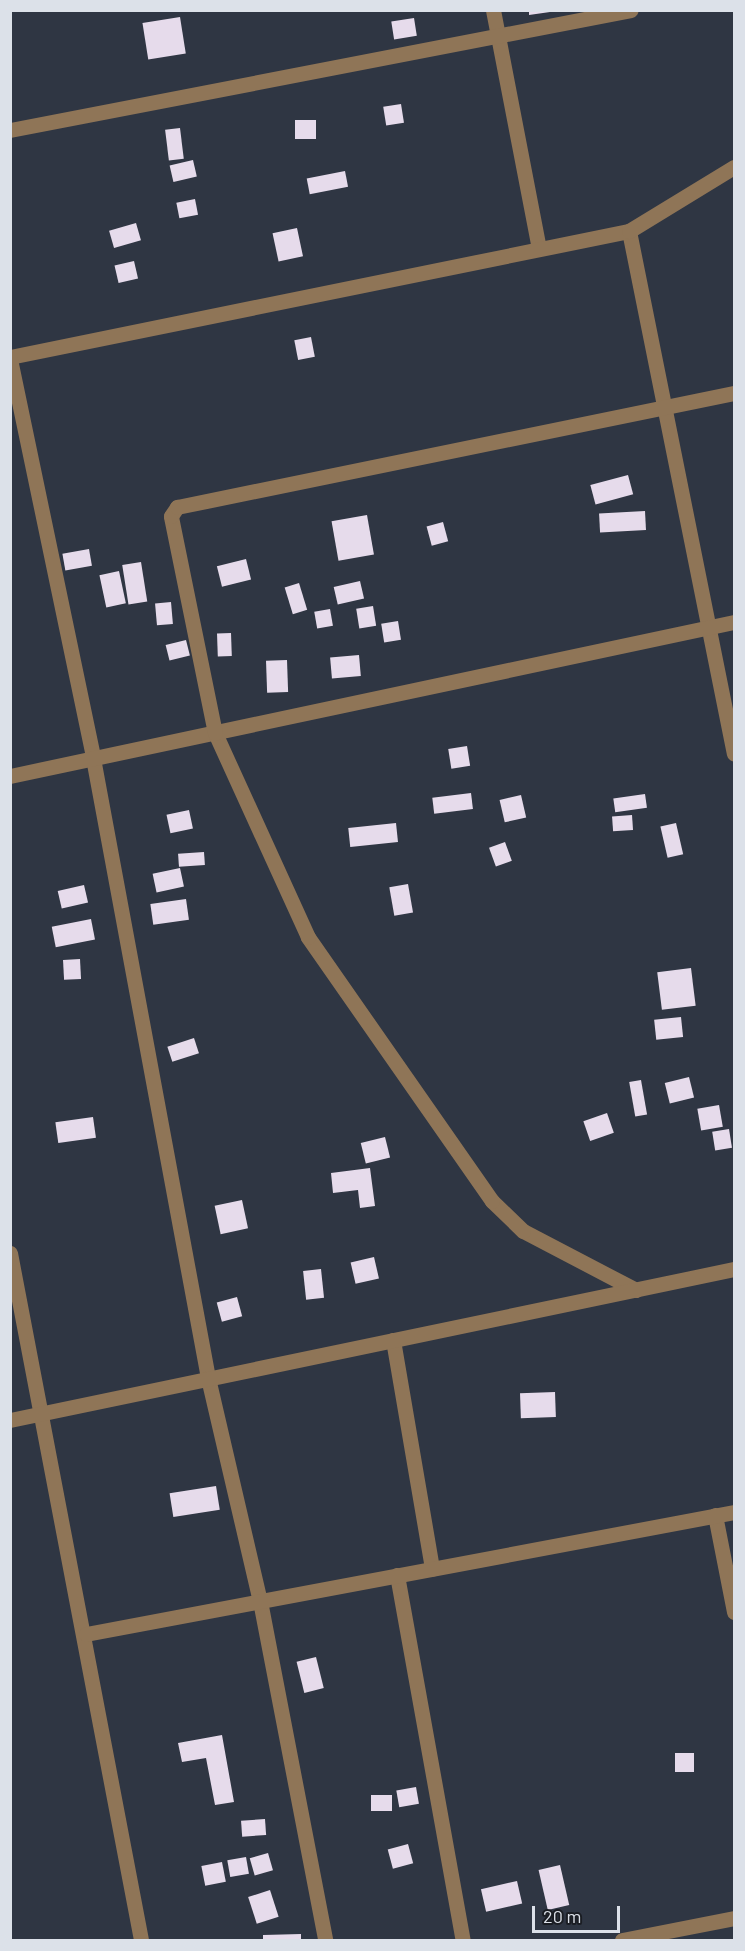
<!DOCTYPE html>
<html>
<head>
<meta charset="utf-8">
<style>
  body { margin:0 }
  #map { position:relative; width:745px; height:1951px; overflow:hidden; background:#2f3643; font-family:Barlow,sans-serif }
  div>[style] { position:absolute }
  .building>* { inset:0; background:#e6dbeb; transform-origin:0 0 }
  .minor>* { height:15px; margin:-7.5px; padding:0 7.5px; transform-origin:7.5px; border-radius:7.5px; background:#8f7557 }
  span { translate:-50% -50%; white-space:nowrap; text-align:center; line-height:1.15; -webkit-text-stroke:6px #1a1d23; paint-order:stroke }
  .frame { position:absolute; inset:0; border:12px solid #dce1e9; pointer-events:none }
  .scale { position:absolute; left:532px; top:1906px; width:88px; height:27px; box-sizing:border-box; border:3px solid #dce1e9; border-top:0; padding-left:8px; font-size:18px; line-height:21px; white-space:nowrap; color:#dce1e9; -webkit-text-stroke:4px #1a1d23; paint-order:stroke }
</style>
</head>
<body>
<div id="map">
  <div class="building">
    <i style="clip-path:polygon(529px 10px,550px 10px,550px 12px,529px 15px)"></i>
    <i style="left:180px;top:17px;width:37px;height:38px;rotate:81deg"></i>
    <i style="left:414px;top:18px;width:18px;height:23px;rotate:81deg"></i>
    <i style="left:401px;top:104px;width:19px;height:18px;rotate:81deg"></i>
    <i style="left:316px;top:120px;width:19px;height:21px;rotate:90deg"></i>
    <i style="left:180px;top:128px;width:31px;height:15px;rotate:83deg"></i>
    <i style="left:193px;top:160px;width:17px;height:24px;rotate:77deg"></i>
    <i style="left:345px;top:171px;width:16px;height:39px;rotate:79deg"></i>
    <i style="left:195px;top:199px;width:16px;height:19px;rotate:79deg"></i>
    <i style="left:136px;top:223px;width:18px;height:28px;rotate:74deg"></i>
    <i style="left:297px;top:228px;width:29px;height:25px;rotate:78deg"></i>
    <i style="left:134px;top:261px;width:18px;height:20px;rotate:77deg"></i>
    <i style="left:311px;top:337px;width:20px;height:17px;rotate:79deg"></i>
    <i style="left:628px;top:475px;width:20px;height:39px;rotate:75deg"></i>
    <i style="left:645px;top:511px;width:19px;height:46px;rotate:87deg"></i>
    <i style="left:367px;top:515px;width:40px;height:36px;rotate:80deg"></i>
    <i style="left:443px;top:522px;width:20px;height:17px;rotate:75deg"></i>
    <i style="left:89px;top:549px;width:17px;height:27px;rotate:80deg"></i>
    <i style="left:246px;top:559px;width:21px;height:30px;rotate:76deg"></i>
    <i style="left:141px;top:562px;width:40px;height:19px;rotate:81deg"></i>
    <i style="left:119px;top:571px;width:33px;height:20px;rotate:78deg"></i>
    <i style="left:360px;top:581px;width:18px;height:27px;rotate:77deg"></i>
    <i style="left:299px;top:583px;width:28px;height:15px;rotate:73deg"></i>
    <i style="left:171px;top:602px;width:22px;height:16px;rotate:85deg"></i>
    <i style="left:373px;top:606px;width:20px;height:17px;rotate:81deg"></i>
    <i style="left:330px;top:609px;width:17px;height:16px;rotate:80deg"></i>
    <i style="left:398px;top:621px;width:19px;height:17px;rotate:81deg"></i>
    <i style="left:231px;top:633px;width:23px;height:14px;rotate:88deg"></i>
    <i style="left:186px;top:640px;width:16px;height:21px;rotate:76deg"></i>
    <i style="left:359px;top:655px;width:21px;height:29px;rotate:85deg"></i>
    <i style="left:287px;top:660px;width:32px;height:21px;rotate:88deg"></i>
    <i style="left:467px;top:746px;width:20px;height:19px;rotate:81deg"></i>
    <i style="left:471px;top:793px;width:16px;height:39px;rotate:83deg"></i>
    <i style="left:645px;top:794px;width:14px;height:32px;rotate:82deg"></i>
    <i style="left:521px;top:795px;width:23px;height:22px;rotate:77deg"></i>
    <i style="left:189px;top:810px;width:19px;height:23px;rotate:78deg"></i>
    <i style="left:632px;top:815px;width:15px;height:20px;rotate:86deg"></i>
    <i style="left:396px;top:823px;width:19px;height:48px;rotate:84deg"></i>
    <i style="left:676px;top:823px;width:32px;height:16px;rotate:77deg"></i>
    <i style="left:505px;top:842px;width:20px;height:17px;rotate:70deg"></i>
    <i style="left:204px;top:852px;width:13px;height:26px;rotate:86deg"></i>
    <i style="left:180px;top:868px;width:19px;height:28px;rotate:78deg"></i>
    <i style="left:408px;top:884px;width:29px;height:19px;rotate:80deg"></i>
    <i style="left:84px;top:885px;width:18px;height:27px;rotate:77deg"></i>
    <i style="left:186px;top:899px;width:21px;height:36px;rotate:82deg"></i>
    <i style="left:91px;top:919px;width:21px;height:40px;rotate:79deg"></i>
    <i style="left:80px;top:959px;width:20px;height:17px;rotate:87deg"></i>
    <i style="left:691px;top:968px;width:38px;height:34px;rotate:83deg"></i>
    <i style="left:681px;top:1017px;width:20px;height:27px;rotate:84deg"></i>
    <i style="left:194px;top:1038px;width:16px;height:28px;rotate:72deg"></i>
    <i style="left:689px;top:1077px;width:21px;height:25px;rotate:76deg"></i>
    <i style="left:641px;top:1080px;width:35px;height:12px;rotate:80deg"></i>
    <i style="left:719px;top:1105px;width:22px;height:22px;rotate:80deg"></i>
    <i style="left:607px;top:1113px;width:21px;height:25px;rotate:71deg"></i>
    <i style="left:93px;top:1117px;width:21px;height:38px;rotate:82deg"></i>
    <i style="left:729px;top:1129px;width:19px;height:17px;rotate:81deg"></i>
    <i style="left:385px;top:1137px;width:21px;height:25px;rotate:76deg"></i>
    <i style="clip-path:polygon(370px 1168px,375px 1206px,360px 1208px,358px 1190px,333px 1193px,331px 1173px)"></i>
    <i style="left:242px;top:1200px;width:29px;height:28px;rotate:78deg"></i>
    <i style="left:374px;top:1257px;width:22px;height:24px;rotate:77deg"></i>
    <i style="left:321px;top:1269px;width:29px;height:18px;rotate:84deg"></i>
    <i style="left:237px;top:1297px;width:20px;height:21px;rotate:75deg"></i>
    <i style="left:555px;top:1392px;width:25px;height:35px;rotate:88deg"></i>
    <i style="left:216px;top:1486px;width:24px;height:47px;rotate:81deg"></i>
    <i style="left:316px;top:1657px;width:32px;height:20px;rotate:76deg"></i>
    <i style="clip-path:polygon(222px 1735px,234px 1802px,215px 1805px,206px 1758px,182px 1762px,178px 1743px)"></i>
    <i style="left:675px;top:1753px;width:19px;height:19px"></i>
    <i style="left:416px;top:1787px;width:17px;height:20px;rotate:80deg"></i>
    <i style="left:392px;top:1795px;width:16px;height:21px;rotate:90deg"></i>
    <i style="left:265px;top:1819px;width:16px;height:24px;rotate:86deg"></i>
    <i style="left:408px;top:1844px;width:20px;height:21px;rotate:75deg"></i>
    <i style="left:268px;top:1853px;width:18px;height:19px;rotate:74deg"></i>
    <i style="left:246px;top:1857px;width:17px;height:19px;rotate:80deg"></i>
    <i style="left:222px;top:1862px;width:20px;height:21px;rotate:79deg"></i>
    <i style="left:560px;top:1865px;width:41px;height:22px;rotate:77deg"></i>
    <i style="left:517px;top:1881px;width:23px;height:37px;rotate:77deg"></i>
    <i style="left:270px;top:1890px;width:28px;height:23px;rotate:72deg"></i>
    <i style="clip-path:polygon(301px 1934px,301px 1940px,263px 1940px,263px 1935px)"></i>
  </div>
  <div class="minor">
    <i style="left:493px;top:10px;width:243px;rotate:79.1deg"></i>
    <i style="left:10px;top:130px;width:632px;rotate:-10.94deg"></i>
    <i style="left:629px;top:231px;width:533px;rotate:78.65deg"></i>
    <i style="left:10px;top:357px;width:632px;rotate:-11.51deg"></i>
    <i style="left:629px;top:231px;width:123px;rotate:-31.4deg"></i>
    <i style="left:10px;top:359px;width:408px;rotate:78.2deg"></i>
    <i style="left:93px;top:758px;width:631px;rotate:79.49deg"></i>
    <i style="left:208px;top:1378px;width:229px;rotate:76.9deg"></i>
    <i style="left:260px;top:1601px;width:345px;rotate:79.1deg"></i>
    <i style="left:10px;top:776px;width:740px;rotate:-12.01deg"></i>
    <i style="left:10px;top:1253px;width:699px;rotate:79.2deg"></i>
    <i style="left:636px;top:1290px;width:127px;rotate:-152.4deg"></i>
    <i style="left:523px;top:1231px;width:43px;rotate:-135.9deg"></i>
    <i style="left:492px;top:1201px;width:322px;rotate:-124.9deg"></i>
    <i style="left:308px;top:937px;width:224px;rotate:-114.5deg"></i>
    <i style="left:215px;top:733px;width:221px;rotate:-101.5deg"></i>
    <i style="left:171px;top:516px;width:11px;rotate:-56deg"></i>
    <i style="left:177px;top:507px;width:569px;rotate:-11.57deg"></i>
    <i style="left:393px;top:1340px;width:232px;rotate:80.3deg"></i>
    <i style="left:10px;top:1420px;width:740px;rotate:-11.78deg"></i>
    <i style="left:715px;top:1515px;width:99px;rotate:78.9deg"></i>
    <i style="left:397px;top:1575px;width:371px;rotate:79.8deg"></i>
    <i style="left:86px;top:1634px;width:659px;rotate:-10.66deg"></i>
    <i style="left:622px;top:1940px;width:114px;rotate:-11.1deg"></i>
  </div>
  <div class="frame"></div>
  <div class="scale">20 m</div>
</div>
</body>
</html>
